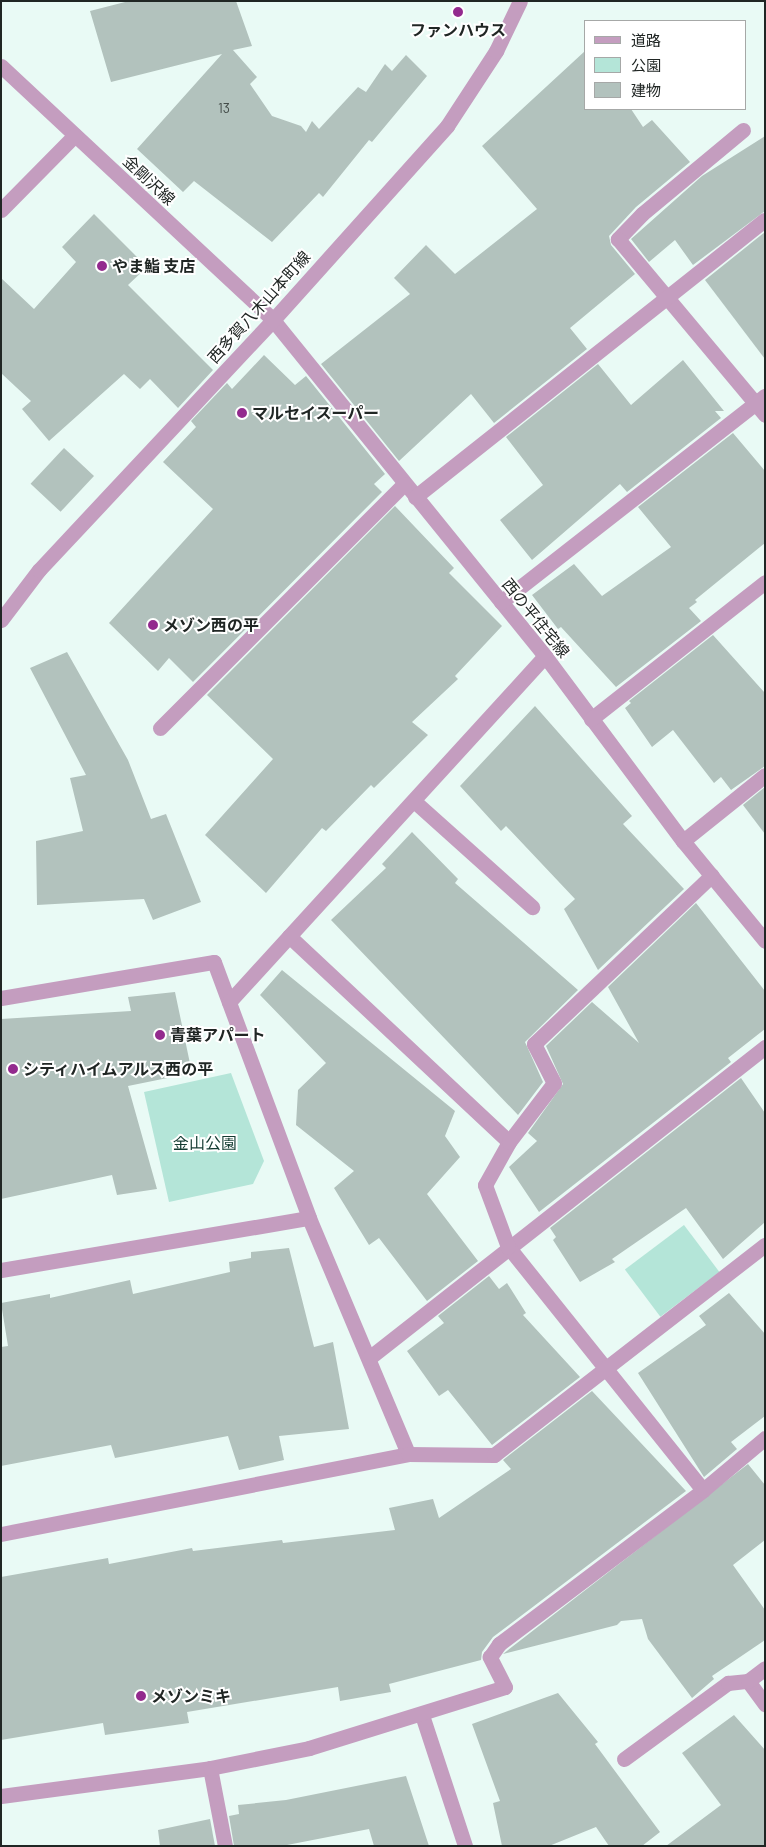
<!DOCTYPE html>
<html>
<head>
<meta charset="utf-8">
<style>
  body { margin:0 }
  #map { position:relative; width:766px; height:1847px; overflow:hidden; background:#e9faf5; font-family:Barlow,"Noto Sans JP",sans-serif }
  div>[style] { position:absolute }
  .green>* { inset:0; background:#b4e5d8; transform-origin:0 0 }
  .building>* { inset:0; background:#b2c2bd; transform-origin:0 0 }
  .minor>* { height:15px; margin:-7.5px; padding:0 7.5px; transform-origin:7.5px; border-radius:7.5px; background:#c49dbf }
  .dots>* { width:14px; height:14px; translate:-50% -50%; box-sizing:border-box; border:2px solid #fff; border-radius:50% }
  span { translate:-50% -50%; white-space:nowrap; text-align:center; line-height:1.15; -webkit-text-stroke:4px #fff; paint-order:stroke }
  .number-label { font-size:14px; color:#444d4a }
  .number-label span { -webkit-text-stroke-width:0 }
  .poi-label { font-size:16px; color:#202624; font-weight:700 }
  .left { translate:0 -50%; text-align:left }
  .street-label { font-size:16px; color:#202624 }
  .park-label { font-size:16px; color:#143b32 }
  .frame { position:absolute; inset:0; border:2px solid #202624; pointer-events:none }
  .legend { position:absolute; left:584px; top:20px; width:162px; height:90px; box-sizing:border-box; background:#fff; border:1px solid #a6a8a7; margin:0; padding:6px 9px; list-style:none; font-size:15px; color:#202624 }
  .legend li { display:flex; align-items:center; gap:10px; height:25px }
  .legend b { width:25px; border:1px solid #a6a8a7 }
</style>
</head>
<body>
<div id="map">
  <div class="green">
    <i style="clip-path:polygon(231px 1073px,264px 1161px,253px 1184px,169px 1202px,144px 1092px)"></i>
    <i style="left:684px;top:1225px;width:59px;height:74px;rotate:53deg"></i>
  </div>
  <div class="building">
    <i style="clip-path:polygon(129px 1px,236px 1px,252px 46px,233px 50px,257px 77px,250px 84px,272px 116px,301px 126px,306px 132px,312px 121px,319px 129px,358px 87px,366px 92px,385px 64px,392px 71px,406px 55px,427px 76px,372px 142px,369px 140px,323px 197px,319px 193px,272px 242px,194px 181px,183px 192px,137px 149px,222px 54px,111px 82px,90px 11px)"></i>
    <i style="clip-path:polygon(585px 51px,585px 109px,631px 109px,643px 127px,652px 120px,690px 162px,636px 207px,609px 236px,611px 245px,635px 274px,570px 328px,587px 349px,494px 423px,471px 394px,399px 461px,321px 364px,410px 294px,394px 278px,426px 245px,455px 274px,537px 209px,482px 146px)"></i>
    <i style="clip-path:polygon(765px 136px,765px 211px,693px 265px,675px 240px,649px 262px,631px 239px,702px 176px)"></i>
    <i style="clip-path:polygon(94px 214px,147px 267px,128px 285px,213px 370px,178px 408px,150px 379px,140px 389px,124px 374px,49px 441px,22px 409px,31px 401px,1px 373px,1px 278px,34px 309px,76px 262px,62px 247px)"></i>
    <i style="clip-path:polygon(765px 232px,765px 359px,705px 280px)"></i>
    <i style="clip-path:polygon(264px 355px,295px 385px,306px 376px,385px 474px,374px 484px,382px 492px,193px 682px,169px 658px,158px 671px,109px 623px,213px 509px,163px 462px,196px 427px,191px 421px,227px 383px,232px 389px)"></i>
    <i style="clip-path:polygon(683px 360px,724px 411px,715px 411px,721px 418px,627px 492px,620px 484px,532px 560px,500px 520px,543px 485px,506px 437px,598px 364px,631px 405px)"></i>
    <i style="clip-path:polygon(733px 433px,765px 471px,765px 543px,695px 600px,697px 602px,689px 608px,701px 621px,616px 687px,561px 627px,558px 629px,532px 595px,574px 564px,602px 596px,671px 547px,638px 507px)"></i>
    <i style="left:64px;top:448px;width:41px;height:49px;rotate:43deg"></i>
    <i style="clip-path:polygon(395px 506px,454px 568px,449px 573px,502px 626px,455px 676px,458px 679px,412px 722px,428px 735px,374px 788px,371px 785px,326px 831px,322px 828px,266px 893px,205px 835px,273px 759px,207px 695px)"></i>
    <i style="clip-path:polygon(713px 635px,765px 693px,765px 766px,731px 790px,721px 777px,714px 783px,673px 730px,652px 747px,625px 708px,631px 703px,629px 701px)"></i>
    <i style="clip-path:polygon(67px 652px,128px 760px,151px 819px,166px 814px,201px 902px,153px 920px,144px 899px,37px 905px,36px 841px,83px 831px,70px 778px,86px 775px,30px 668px)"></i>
    <i style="clip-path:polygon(535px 706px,632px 816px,623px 824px,684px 889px,598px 970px,564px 909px,575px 899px,506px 826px,501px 831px,460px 786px)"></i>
    <i style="clip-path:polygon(765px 787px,765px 834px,743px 805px)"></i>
    <i style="clip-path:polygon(412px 832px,458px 879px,455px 883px,578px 990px,525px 1042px,543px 1082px,518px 1115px,331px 920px,386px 868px,382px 864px)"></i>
    <i style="clip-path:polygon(696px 903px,765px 991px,765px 1029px,728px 1058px,731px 1062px,539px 1212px,509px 1167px,537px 1141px,528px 1133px,563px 1084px,546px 1046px,592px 1002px,639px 1043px,608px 987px)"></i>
    <i style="clip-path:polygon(282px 970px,455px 1111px,445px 1136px,460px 1157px,427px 1194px,478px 1261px,427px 1301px,379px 1238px,369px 1245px,334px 1188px,354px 1171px,296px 1125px,298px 1090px,326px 1063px,260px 995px)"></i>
    <i style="clip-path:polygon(175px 992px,192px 1073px,128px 1086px,157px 1189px,117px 1195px,112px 1175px,1px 1199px,1px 1019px,131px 1011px,128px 997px)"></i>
    <i style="clip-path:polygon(741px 1078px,765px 1113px,765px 1222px,723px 1259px,686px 1208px,612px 1259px,615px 1262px,580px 1282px,553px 1240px,556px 1237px,550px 1228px)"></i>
    <i style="clip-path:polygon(289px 1248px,314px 1347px,333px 1342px,349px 1429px,279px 1436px,284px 1460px,239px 1470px,228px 1436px,115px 1458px,111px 1445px,1px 1466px,1px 1347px,8px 1346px,1px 1303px,50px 1294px,50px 1298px,130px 1280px,133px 1294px,230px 1272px,229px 1262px,251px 1258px,251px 1252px)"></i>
    <i style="clip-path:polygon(489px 1276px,499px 1289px,507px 1283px,526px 1313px,523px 1315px,580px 1377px,492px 1445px,448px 1390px,439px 1396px,407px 1351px,444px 1323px,438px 1316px)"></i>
    <i style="clip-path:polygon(729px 1293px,765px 1334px,765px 1416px,731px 1442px,737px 1449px,704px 1477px,638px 1373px,706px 1325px,699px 1316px)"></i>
    <i style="clip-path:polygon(592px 1391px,686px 1491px,493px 1637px,482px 1652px,481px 1660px,389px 1684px,391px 1692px,340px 1701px,338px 1687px,187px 1712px,189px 1723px,105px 1735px,103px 1723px,1px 1740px,1px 1577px,108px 1558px,109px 1564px,192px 1548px,193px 1551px,282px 1540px,283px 1543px,395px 1530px,389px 1508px,433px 1499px,439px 1518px,511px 1469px,503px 1460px)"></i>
    <i style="clip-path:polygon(748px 1464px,765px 1485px,765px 1540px,733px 1565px,765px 1610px,765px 1640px,712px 1676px,714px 1679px,692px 1698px,648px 1639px,642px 1619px,621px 1621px,617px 1625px,503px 1654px)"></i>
    <i style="clip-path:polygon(558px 1693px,598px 1742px,595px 1744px,660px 1832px,642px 1846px,609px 1846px,596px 1827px,549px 1846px,502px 1846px,493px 1803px,500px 1801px,472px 1724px)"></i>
    <i style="clip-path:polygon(734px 1715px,765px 1750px,765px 1846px,666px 1846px,721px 1805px,682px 1753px)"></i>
    <i style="clip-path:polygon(406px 1776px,429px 1846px,374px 1846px,369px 1829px,282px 1846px,234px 1846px,229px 1816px,239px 1814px,238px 1805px,286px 1800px)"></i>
    <i style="clip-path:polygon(210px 1819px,215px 1846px,160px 1846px,158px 1830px)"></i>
  </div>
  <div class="minor">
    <i style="left:1px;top:66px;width:372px;rotate:43deg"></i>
    <i style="left:273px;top:320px;width:432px;rotate:51deg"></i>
    <i style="left:545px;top:656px;width:231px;rotate:53.3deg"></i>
    <i style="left:683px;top:841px;width:129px;rotate:50.6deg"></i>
    <i style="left:743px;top:130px;width:131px;rotate:140.3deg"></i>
    <i style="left:642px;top:214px;width:35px;rotate:134deg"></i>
    <i style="left:618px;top:239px;width:229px;rotate:50.1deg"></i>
    <i style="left:1px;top:210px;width:105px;rotate:-45.4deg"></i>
    <i style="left:415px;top:497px;width:446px;rotate:-38.4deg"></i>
    <i style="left:501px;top:602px;width:335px;rotate:-38deg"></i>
    <i style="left:1px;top:620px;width:63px;rotate:-52.8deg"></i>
    <i style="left:39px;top:570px;width:342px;rotate:-46.9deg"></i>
    <i style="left:273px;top:320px;width:261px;rotate:-48.1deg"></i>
    <i style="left:447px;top:126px;width:90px;rotate:-56.8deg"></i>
    <i style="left:496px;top:51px;width:55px;rotate:-64.4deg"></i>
    <i style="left:591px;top:719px;width:221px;rotate:-38.2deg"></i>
    <i style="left:160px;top:728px;width:345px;rotate:-45deg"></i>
    <i style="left:414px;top:801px;width:159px;rotate:41.9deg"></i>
    <i style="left:683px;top:841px;width:105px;rotate:-38.8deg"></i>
    <i style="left:289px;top:936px;width:301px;rotate:43.1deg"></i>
    <i style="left:1px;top:998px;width:216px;rotate:-9.6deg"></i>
    <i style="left:214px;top:962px;width:273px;rotate:69.6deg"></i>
    <i style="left:309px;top:1218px;width:256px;rotate:67.2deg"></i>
    <i style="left:229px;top:1002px;width:469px;rotate:-47.6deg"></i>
    <i style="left:1px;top:1270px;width:312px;rotate:-9.6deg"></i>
    <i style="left:369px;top:1358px;width:504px;rotate:-38.14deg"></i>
    <i style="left:703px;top:1490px;width:312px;rotate:-128.7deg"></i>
    <i style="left:508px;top:1247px;width:66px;rotate:-110.4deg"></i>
    <i style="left:485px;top:1185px;width:49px;rotate:-60.8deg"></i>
    <i style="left:509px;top:1142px;width:74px;rotate:-52.7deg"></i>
    <i style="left:554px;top:1083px;width:44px;rotate:-117.1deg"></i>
    <i style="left:534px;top:1044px;width:245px;rotate:-43.5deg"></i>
    <i style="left:1px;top:1534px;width:415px;rotate:-11.1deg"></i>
    <i style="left:408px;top:1454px;width:86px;rotate:0.7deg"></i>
    <i style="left:494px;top:1455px;width:343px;rotate:-37.8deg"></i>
    <i style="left:748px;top:1681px;width:29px;rotate:54deg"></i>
    <i style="left:422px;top:1715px;width:138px;rotate:71.8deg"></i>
    <i style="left:624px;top:1759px;width:129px;rotate:-36.2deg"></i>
    <i style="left:728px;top:1683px;width:20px;rotate:-6deg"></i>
    <i style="left:748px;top:1681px;width:21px;rotate:-37deg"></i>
    <i style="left:210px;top:1768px;width:79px;rotate:79.1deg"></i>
    <i style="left:1px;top:1796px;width:211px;rotate:-7.6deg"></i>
    <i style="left:210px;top:1768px;width:101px;rotate:-11.4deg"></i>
    <i style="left:309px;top:1748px;width:205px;rotate:-17.3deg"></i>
    <i style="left:505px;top:1687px;width:34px;rotate:-117deg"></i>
    <i style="left:490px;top:1657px;width:16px;rotate:-55deg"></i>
    <i style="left:499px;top:1644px;width:256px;rotate:-37deg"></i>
    <i style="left:703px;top:1490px;width:81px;rotate:-40deg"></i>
  </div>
  <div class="dots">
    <i style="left:458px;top:12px;background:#932a8e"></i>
    <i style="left:102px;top:266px;background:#932a8e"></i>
    <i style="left:242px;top:413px;background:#932a8e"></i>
    <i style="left:153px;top:625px;background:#932a8e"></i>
    <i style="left:160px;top:1035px;background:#932a8e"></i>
    <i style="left:13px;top:1069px;background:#932a8e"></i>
    <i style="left:141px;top:1696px;background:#932a8e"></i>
  </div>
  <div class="number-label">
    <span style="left:224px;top:108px">13</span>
  </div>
  <div class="poi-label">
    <span style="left:458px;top:30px">ファンハウス</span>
    <span class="left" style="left:112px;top:266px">やま鮨 支店</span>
    <span class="left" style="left:252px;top:413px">マルセイスーパー</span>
    <span class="left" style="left:163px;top:625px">メゾン西の平</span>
    <span class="left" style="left:170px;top:1035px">青葉アパート</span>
    <span class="left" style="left:23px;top:1069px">シティハイムアルス西の平</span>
    <span class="left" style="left:151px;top:1696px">メゾンミキ</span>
  </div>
  <div class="street-label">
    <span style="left:149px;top:180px;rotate:43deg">金剛沢線</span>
    <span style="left:259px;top:307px;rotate:-48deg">西多賀八木山本町線</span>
    <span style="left:536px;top:618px;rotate:51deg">西の平住宅線</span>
  </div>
  <div class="park-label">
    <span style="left:205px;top:1143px">金山公園</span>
  </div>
  <div class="frame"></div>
  <ul class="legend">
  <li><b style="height:6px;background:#c49dbf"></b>道路</li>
  <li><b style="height:14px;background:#b4e5d8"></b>公園</li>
  <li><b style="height:14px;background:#b2c2bd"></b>建物</li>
  </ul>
</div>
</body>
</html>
